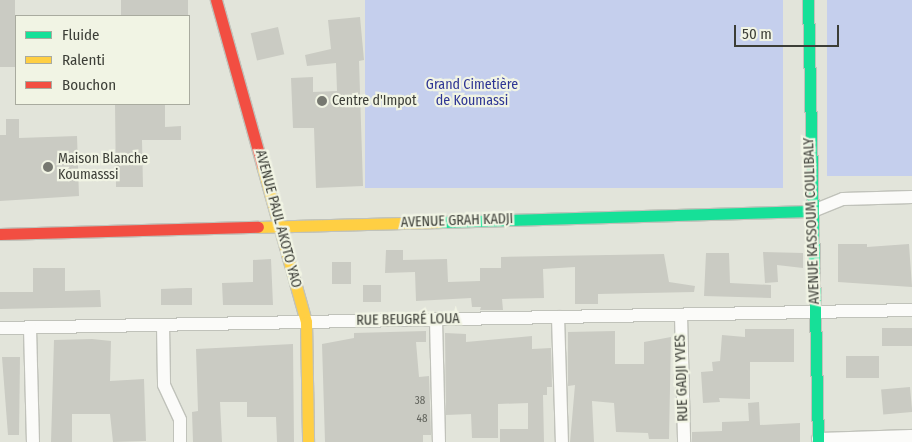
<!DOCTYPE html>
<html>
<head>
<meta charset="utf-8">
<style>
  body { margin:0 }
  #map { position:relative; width:912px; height:442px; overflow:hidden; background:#e2e4da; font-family:"Fira Sans Condensed",sans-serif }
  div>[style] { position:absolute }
  .green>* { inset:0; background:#c5cfed; transform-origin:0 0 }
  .building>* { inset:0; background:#cacbc3; transform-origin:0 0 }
  .roads { filter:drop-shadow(1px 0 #c0c2ba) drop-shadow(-1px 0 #c0c2ba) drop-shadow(0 1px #c0c2ba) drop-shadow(0 -1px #c0c2ba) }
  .street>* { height:12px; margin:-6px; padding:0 6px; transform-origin:6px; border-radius:6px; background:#fbfbf9 }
  .fast>* { height:11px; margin:-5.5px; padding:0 5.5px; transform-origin:5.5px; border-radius:5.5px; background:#16e098 }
  .slow>* { height:11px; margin:-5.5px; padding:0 5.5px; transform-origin:5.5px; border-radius:5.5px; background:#ffcf43 }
  .jam>* { height:11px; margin:-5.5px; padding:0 5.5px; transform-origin:5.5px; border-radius:5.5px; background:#f24e42 }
  .dots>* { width:14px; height:14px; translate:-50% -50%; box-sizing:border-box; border:2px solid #f1f4e4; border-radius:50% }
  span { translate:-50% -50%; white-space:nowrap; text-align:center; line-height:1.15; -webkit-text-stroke:4.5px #f1f4e4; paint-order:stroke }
  .number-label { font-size:11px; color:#60625b }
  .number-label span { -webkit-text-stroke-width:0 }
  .park-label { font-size:14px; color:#2e3694 }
  .poi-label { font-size:14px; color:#3c3e37 }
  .left { translate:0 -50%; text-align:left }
  .street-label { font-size:14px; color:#3c3e37 }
  .legend { position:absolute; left:15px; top:15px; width:175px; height:90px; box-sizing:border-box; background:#f1f4e4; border:1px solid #a9ab9f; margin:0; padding:6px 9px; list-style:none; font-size:15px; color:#3c3e37 }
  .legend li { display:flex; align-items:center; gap:10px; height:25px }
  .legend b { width:25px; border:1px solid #a9ab9f }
  .scale { position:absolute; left:734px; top:25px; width:105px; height:22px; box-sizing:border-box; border:2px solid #3c3e37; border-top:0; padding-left:6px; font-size:15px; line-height:18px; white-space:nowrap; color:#3c3e37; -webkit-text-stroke:4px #f1f4e4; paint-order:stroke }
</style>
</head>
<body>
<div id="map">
  <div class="green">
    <i style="left:365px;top:0;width:418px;height:188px"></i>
    <i style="left:827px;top:0;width:85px;height:176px"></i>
  </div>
  <div class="building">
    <i style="left:0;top:0;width:15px;height:67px"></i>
    <i style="left:121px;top:0;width:67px;height:16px"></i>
    <i style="clip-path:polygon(360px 17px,364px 60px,359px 61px,363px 186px,316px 188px,314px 128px,293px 128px,291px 78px,313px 77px,313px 92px,337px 91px,336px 63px,307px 66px,305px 55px,331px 49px,328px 20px)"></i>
    <i style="left:278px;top:27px;width:28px;height:28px;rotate:77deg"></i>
    <i style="clip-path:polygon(115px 104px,165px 104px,165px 127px,181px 126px,181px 140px,142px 140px,143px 187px,116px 187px)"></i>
    <i style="clip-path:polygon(6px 119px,19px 119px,19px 138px,77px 136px,79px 196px,0 201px,0 135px,6px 135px)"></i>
    <i style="clip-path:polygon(838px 244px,867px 244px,867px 247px,909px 244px,912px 287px,838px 282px)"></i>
    <i style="clip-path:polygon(386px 250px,403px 250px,403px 260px,447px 259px,448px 282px,480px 281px,480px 268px,501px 268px,501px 257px,664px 254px,669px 282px,695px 286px,694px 292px,598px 294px,598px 304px,575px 304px,575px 267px,543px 269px,544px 298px,502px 299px,503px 310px,480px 310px,481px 307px,472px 307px,471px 298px,416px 301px,415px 272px,385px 273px)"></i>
    <i style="clip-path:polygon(763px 252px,803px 253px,803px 268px,777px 265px,778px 282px,765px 283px)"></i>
    <i style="clip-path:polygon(706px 253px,729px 253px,730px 283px,771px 285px,771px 298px,704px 296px)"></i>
    <i style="clip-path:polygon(271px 259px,273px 305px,223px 305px,222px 283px,253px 282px,253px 260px)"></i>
    <i style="left:351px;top:262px;width:22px;height:19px;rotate:90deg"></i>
    <i style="clip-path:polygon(33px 268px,65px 268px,65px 291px,100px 290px,101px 307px,0 309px,0 292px,33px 292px)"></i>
    <i style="left:381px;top:285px;width:17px;height:18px;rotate:90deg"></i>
    <i style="clip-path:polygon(186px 288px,192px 288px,192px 305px,161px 305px,161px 289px)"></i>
    <i style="left:912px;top:328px;width:18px;height:30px;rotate:90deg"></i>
    <i style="clip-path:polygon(745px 329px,794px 329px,794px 362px,750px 362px,750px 399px,719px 398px,720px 402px,703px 403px,701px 372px,713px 371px,712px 362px,720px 361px,722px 335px,745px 337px)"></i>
    <i style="clip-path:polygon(426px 331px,426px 342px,416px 342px,419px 377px,429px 376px,431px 435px,423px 435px,423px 442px,325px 442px,322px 344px,354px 338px,354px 333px)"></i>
    <i style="clip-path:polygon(615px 331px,615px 364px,644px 364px,644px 342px,671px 337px,669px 439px,649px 439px,648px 433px,616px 432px,614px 403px,592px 401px,594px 442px,570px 442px,575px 385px,568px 386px,568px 332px)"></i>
    <i style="clip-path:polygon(445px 333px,466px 334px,466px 342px,532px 336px,532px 349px,551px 348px,552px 387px,547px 387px,547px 395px,543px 395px,544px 442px,500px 442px,500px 429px,528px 429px,528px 403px,498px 404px,498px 438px,472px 438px,471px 414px,446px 415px)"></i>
    <i style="clip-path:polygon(92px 339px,111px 341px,110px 381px,144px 379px,146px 441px,113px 442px,110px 414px,72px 414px,72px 442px,51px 442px,54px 340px)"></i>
    <i style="clip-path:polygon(293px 344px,294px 442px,277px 442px,276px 417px,247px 417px,247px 402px,220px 402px,222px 442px,193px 442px,192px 412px,198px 411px,196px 349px)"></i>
    <i style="left:846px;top:356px;width:33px;height:22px"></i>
    <i style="clip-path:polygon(2px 357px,20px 357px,19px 435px,8px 435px)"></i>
    <i style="left:910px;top:387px;width:25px;height:29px;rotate:85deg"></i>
    <i style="clip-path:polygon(759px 402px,760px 425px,800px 423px,800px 442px,692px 442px,692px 432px,722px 431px,722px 422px,749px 421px,748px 403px)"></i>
  </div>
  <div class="roads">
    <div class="street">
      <i style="left:813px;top:211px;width:32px;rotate:-22deg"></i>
      <i style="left:843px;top:199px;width:69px;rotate:-1.7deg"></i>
      <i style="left:681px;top:315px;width:127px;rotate:88.6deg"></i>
      <i style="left:558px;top:317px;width:125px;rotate:88.2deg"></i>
      <i style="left:436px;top:320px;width:122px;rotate:88.6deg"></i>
      <i style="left:163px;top:325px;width:60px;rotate:89deg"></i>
      <i style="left:164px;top:385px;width:38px;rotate:65deg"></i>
      <i style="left:180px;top:420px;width:22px;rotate:90deg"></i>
      <i style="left:0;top:328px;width:912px;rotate:-1.13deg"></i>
      <i style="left:30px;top:328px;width:114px;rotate:88.5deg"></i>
      <i style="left:818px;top:439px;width:94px;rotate:-1.8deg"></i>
    </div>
    <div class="fast">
      <i style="left:808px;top:0;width:442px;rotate:88.7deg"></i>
      <i style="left:439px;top:222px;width:374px;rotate:-1.7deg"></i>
    </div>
    <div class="slow">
      <i style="left:262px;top:165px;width:163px;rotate:74.3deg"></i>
      <i style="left:306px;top:322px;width:120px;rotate:89deg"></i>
      <i style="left:258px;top:227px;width:181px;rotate:-1.6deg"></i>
    </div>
    <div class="jam">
      <i style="left:216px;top:0;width:171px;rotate:74.4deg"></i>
      <i style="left:0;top:234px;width:258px;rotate:-1.6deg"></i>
    </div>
  </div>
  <div class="dots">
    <i style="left:322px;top:101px;background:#767870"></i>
    <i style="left:48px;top:167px;background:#767870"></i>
  </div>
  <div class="number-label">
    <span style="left:420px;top:401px">38</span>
    <span style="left:422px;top:419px">48</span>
  </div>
  <div class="park-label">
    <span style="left:472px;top:93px">Grand Cimetière<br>de Koumassi</span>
  </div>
  <div class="poi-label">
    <span class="left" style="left:332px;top:101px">Centre d'Impot</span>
    <span class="left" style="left:58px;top:167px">Maison Blanche<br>Koumasssi</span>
  </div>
  <div class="street-label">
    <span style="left:278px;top:219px;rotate:75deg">AVENUE PAUL AKOTO YAO</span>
    <span style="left:457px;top:221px;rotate:-2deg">AVENUE GRAH KADJI</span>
    <span style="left:812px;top:221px;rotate:-92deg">AVENUE KASSOUM COULIBALY</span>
    <span style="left:408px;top:320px;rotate:-1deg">RUE BEUGRÉ LOUA</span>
    <span style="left:682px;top:378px;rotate:-92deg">RUE GADJI YVES</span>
  </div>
  <ul class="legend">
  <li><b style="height:6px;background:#16e098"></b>Fluide</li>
  <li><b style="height:6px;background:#ffcf43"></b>Ralenti</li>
  <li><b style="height:6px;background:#f24e42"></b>Bouchon</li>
  </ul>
  <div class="scale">50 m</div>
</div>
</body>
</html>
